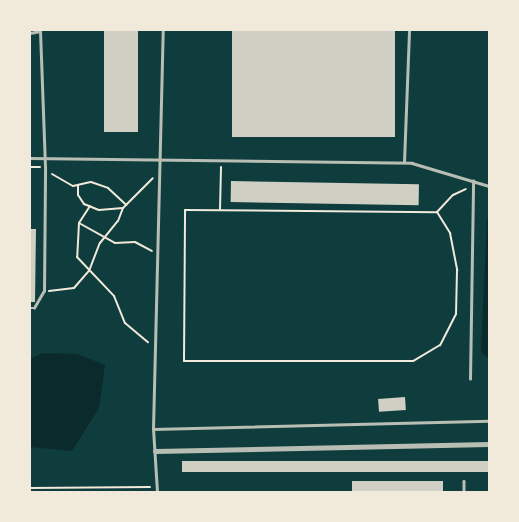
<!DOCTYPE html>
<html>
<head>
<meta charset="utf-8">
<style>
  body { margin:0 }
  #map { position:relative; width:519px; height:522px; overflow:hidden; background:#0f3d3e; font-family:"Roboto Condensed",sans-serif }
  div>[style] { position:absolute }
  .water>* { inset:0; background:#0a2a2b }
  .building>* { inset:0; background:#cfcfc3; transform-origin:0 0 }
  .path>* { height:2px; margin:-1px; padding:0 1px; transform-origin:1px; border-radius:1px; background:#f1e9da }
  .service>* { height:2.5px; margin:-1.25px; padding:0 1.25px; transform-origin:1.25px; border-radius:1.25px; background:#b8beb3 }
  .minor>* { height:5px; margin:-2.5px; padding:0 2.5px; transform-origin:2.5px; border-radius:2.5px; background:#b8beb3 }
  span { translate:-50% -50%; white-space:nowrap; text-align:center; line-height:1.15; -webkit-text-stroke:4.5px #f1e9da; paint-order:stroke }
  .frame { position:absolute; inset:0; border:31px solid #f1e9da; pointer-events:none }
</style>
</head>
<body>
<div id="map">
  <div class="water">
    <i style="clip-path:polygon(487px 219px,489px 219px,489px 359px,481px 352px)"></i>
    <i style="clip-path:polygon(43px 353px,77px 354px,105px 365px,99px 408px,72px 451px,30px 447px,30px 359px)"></i>
  </div>
  <div class="building">
    <i style="left:104px;top:30px;width:34px;height:102px"></i>
    <i style="left:232px;top:30px;width:163px;height:107px"></i>
    <i style="left:231px;top:181px;width:188px;height:21px;rotate:1deg"></i>
    <i style="clip-path:polygon(30px 229px,36px 229px,35px 302px,30px 302px)"></i>
    <i style="left:405px;top:397px;width:13px;height:27px;rotate:86deg"></i>
    <i style="left:489px;top:461px;width:11px;height:307px;rotate:90deg"></i>
    <i style="left:443px;top:481px;width:11px;height:91px;rotate:90deg"></i>
  </div>
  <div class="path">
    <i style="left:30px;top:167px;width:10px"></i>
    <i style="left:52px;top:174px;width:24px;rotate:30deg"></i>
    <i style="left:73px;top:186px;width:18px;rotate:-13deg"></i>
    <i style="left:91px;top:182px;width:18px;rotate:19deg"></i>
    <i style="left:108px;top:188px;width:25px;rotate:43deg"></i>
    <i style="left:78px;top:185px;width:10px;rotate:90deg"></i>
    <i style="left:78px;top:195px;width:11px;rotate:56deg"></i>
    <i style="left:84px;top:204px;width:16px;rotate:22deg"></i>
    <i style="left:99px;top:210px;width:24px;rotate:-5deg"></i>
    <i style="left:90px;top:206px;width:20px;rotate:123deg"></i>
    <i style="left:79px;top:223px;width:34px;rotate:93deg"></i>
    <i style="left:77px;top:257px;width:54px;rotate:46.5deg"></i>
    <i style="left:114px;top:296px;width:29px;rotate:68deg"></i>
    <i style="left:125px;top:323px;width:30px;rotate:40deg"></i>
    <i style="left:220px;top:209px;width:42px;rotate:-88.6deg"></i>
    <i style="left:437px;top:212px;width:25px;rotate:58deg"></i>
    <i style="left:450px;top:233px;width:38px;rotate:79deg"></i>
    <i style="left:457px;top:270px;width:44px;rotate:91.3deg"></i>
    <i style="left:456px;top:314px;width:35px;rotate:117deg"></i>
    <i style="left:440px;top:345px;width:31px;rotate:149deg"></i>
    <i style="left:413px;top:361px;width:229px;rotate:180deg"></i>
    <i style="left:184px;top:361px;width:151px;rotate:-89.6deg"></i>
    <i style="left:185px;top:210px;width:252px;rotate:0.5deg"></i>
    <i style="left:437px;top:212px;width:23px;rotate:-47deg"></i>
    <i style="left:453px;top:195px;width:14px;rotate:-25deg"></i>
    <i style="left:79px;top:223px;width:41px;rotate:29.1deg"></i>
    <i style="left:115px;top:243px;width:20px;rotate:-3deg"></i>
    <i style="left:135px;top:242px;width:19px;rotate:28deg"></i>
    <i style="left:49px;top:291px;width:25px;rotate:-7deg"></i>
    <i style="left:74px;top:288px;width:23px;rotate:-49deg"></i>
    <i style="left:89px;top:271px;width:30px;rotate:-69deg"></i>
    <i style="left:100px;top:243px;width:28px;rotate:-51deg"></i>
    <i style="left:118px;top:221px;width:14px;rotate:-69deg"></i>
    <i style="left:123px;top:208px;width:42px;rotate:-45deg"></i>
    <i style="left:30px;top:488px;width:120px;rotate:-0.5deg"></i>
  </div>
  <div class="service">
    <i style="left:30px;top:33px;width:10px;rotate:-11deg"></i>
    <i style="left:30px;top:158px;width:382px;rotate:0.7deg"></i>
    <i style="left:412px;top:163px;width:80px;rotate:16.6deg"></i>
    <i style="left:404px;top:162px;width:132px;rotate:-87.8deg"></i>
    <i style="left:30px;top:308px;width:4px"></i>
    <i style="left:34px;top:308px;width:20px;rotate:-60deg"></i>
    <i style="left:44px;top:291px;width:124px;rotate:-89.5deg"></i>
    <i style="left:45px;top:167px;width:136px;rotate:-92.1deg"></i>
    <i style="left:470px;top:379px;width:198px;rotate:-89.1deg"></i>
    <i style="left:153px;top:429px;width:336px;rotate:-1.4deg"></i>
    <i style="left:464px;top:481px;width:11px;rotate:90deg"></i>
    <i style="left:157px;top:492px;width:63px;rotate:-93.6deg"></i>
    <i style="left:153px;top:429px;width:399px;rotate:-88.6deg"></i>
  </div>
  <div class="minor">
    <i style="left:155px;top:451px;width:334px;rotate:-1.2deg"></i>
  </div>
  <div class="frame"></div>
</div>
</body>
</html>
